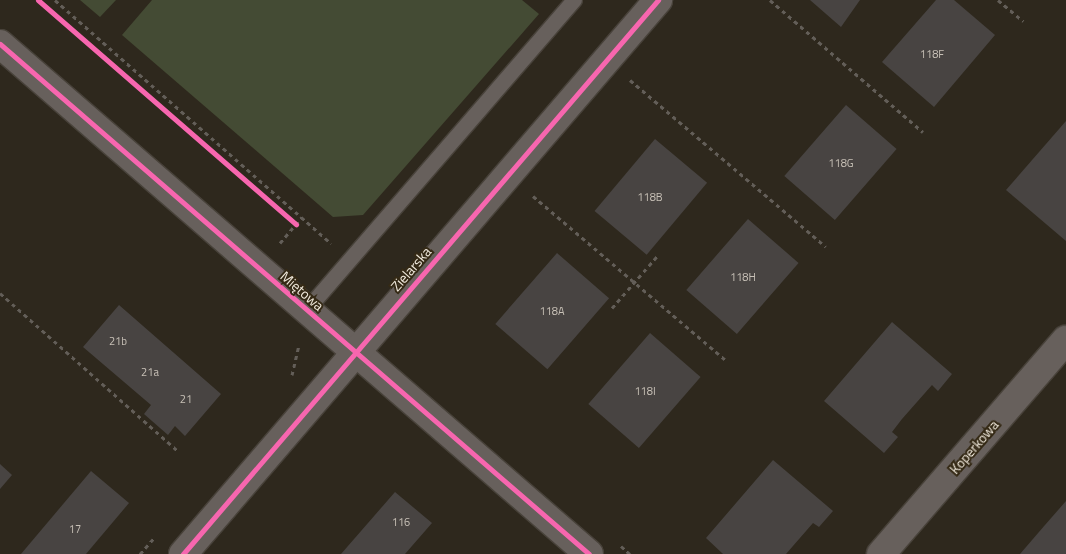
<!DOCTYPE html>
<html>
<head>
<meta charset="utf-8">
<style>
  body { margin:0 }
  #map { position:relative; width:1066px; height:554px; overflow:hidden; background:#2e281d; font-family:"Titillium Web",sans-serif }
  div>[style] { position:absolute }
  .green>* { inset:0; background:#444b34 }
  .building>* { inset:0; background:#484442; transform-origin:0 0 }
  .path>* { height:3px; margin-top:-1.5px; transform-origin:0; background:repeating-linear-gradient(90deg,#635e58 0 4px,transparent 0 8px) }
  .roads { filter:drop-shadow(1px 0 #48423a) drop-shadow(-1px 0 #48423a) drop-shadow(0 1px #48423a) drop-shadow(0 -1px #48423a) }
  .service>* { height:15px; margin:-7.5px; padding:0 7.5px; transform-origin:7.5px; border-radius:7.5px; background:#67605c }
  .minor>* { height:28px; margin:-14px; padding:0 14px; transform-origin:14px; border-radius:14px; background:#67605c }
  .cycleway>* { height:5px; margin:-2.5px; padding:0 2.5px; transform-origin:2.5px; border-radius:2.5px; background:#f766af }
  span { translate:-50% -50%; white-space:nowrap; text-align:center; line-height:1.15; -webkit-text-stroke:4px #352a16; paint-order:stroke }
  .number-label { font-size:11px; color:#c8c1b7 }
  .number-label span { -webkit-text-stroke-width:0 }
  .street-label { font-size:14px; color:#f2ebde }
</style>
</head>
<body>
<div id="map">
  <div class="green">
    <i style="clip-path:polygon(80px 0,116px 0,100px 17px)"></i>
    <i style="clip-path:polygon(152px 0,522px 0,539px 14px,363px 215px,333px 217px,122px 35px)"></i>
  </div>
  <div class="building">
    <i style="clip-path:polygon(810px 0,860px 0,841px 27px)"></i>
    <i style="clip-path:polygon(936px 0,954px 0,995px 35px,934px 107px,882px 62px)"></i>
    <i style="left:846px;top:105px;width:67px;height:94px;rotate:41deg"></i>
    <i style="clip-path:polygon(1066px 121px,1066px 241px,1006px 190px)"></i>
    <i style="left:655px;top:139px;width:68px;height:94px;rotate:40deg"></i>
    <i style="left:748px;top:219px;width:67px;height:94px;rotate:41deg"></i>
    <i style="left:557px;top:253px;width:69px;height:94px;rotate:41deg"></i>
    <i style="clip-path:polygon(119px 305px,221px 394px,185px 436px,175px 426px,168px 435px,144px 414px,151px 405px,83px 347px)"></i>
    <i style="clip-path:polygon(892px 322px,952px 374px,938px 391px,932px 385px,902px 419px,892px 432px,898px 437px,884px 453px,824px 401px)"></i>
    <i style="left:650px;top:333px;width:67px;height:94px;rotate:41deg"></i>
    <i style="clip-path:polygon(773px 460px,833px 511px,819px 527px,813px 523px,786px 554px,723px 554px,706px 538px)"></i>
    <i style="clip-path:polygon(0 464px,12px 475px,0 489px)"></i>
    <i style="clip-path:polygon(91px 471px,129px 503px,86px 554px,21px 554px)"></i>
    <i style="clip-path:polygon(395px 492px,432px 523px,405px 554px,341px 554px)"></i>
    <i style="clip-path:polygon(1066px 501px,1066px 554px,1020px 554px,1045px 525px)"></i>
  </div>
  <div class="path">
    <i style="left:55px;top:0;width:368px;rotate:41.4deg"></i>
    <i style="left:770px;top:0;width:202px;rotate:40.8deg"></i>
    <i style="left:998px;top:0;width:33px;rotate:40deg"></i>
    <i style="left:630px;top:80px;width:257px;rotate:40.4deg"></i>
    <i style="left:533px;top:196px;width:255px;rotate:40.4deg"></i>
    <i style="left:280px;top:243px;width:34px;rotate:-50deg"></i>
    <i style="left:0;top:293px;width:237px;rotate:41.6deg"></i>
    <i style="left:612px;top:308px;width:70px;rotate:-49deg"></i>
    <i style="left:292px;top:375px;width:31px;rotate:-77deg"></i>
    <i style="left:621px;top:546px;width:12px;rotate:42deg"></i>
    <i style="left:140px;top:554px;width:21px;rotate:-49deg"></i>
  </div>
  <div class="roads">
    <div class="service">
      <i style="left:306px;top:310px;width:410px;rotate:-49.2deg"></i>
    </div>
    <div class="minor">
      <i style="left:0;top:44px;width:779px;rotate:40.89deg"></i>
      <i style="left:183px;top:554px;width:730px;rotate:-49.39deg"></i>
      <i style="left:881px;top:554px;width:283px;rotate:-49.2deg"></i>
    </div>
  </div>
  <div class="cycleway">
    <i style="left:38px;top:0;width:342px;rotate:41deg"></i>
    <i style="left:0;top:44px;width:779px;rotate:40.89deg"></i>
    <i style="left:183px;top:554px;width:730px;rotate:-49.39deg"></i>
  </div>
  <div class="number-label">
    <span style="left:932px;top:54px">118F</span>
    <span style="left:841px;top:163px">118G</span>
    <span style="left:650px;top:197px">118B</span>
    <span style="left:743px;top:277px">118H</span>
    <span style="left:552px;top:311px">118A</span>
    <span style="left:118px;top:341px">21b</span>
    <span style="left:150px;top:372px">21a</span>
    <span style="left:645px;top:391px">118I</span>
    <span style="left:186px;top:399px">21</span>
    <span style="left:401px;top:522px">116</span>
    <span style="left:75px;top:529px">17</span>
  </div>
  <div class="street-label">
    <span style="left:411px;top:269px;rotate:-49deg">Zielarska</span>
    <span style="left:302px;top:291px;rotate:41deg">Miętowa</span>
    <span style="left:974px;top:447px;rotate:-49deg">Koperkowa</span>
  </div>
</div>
</body>
</html>
